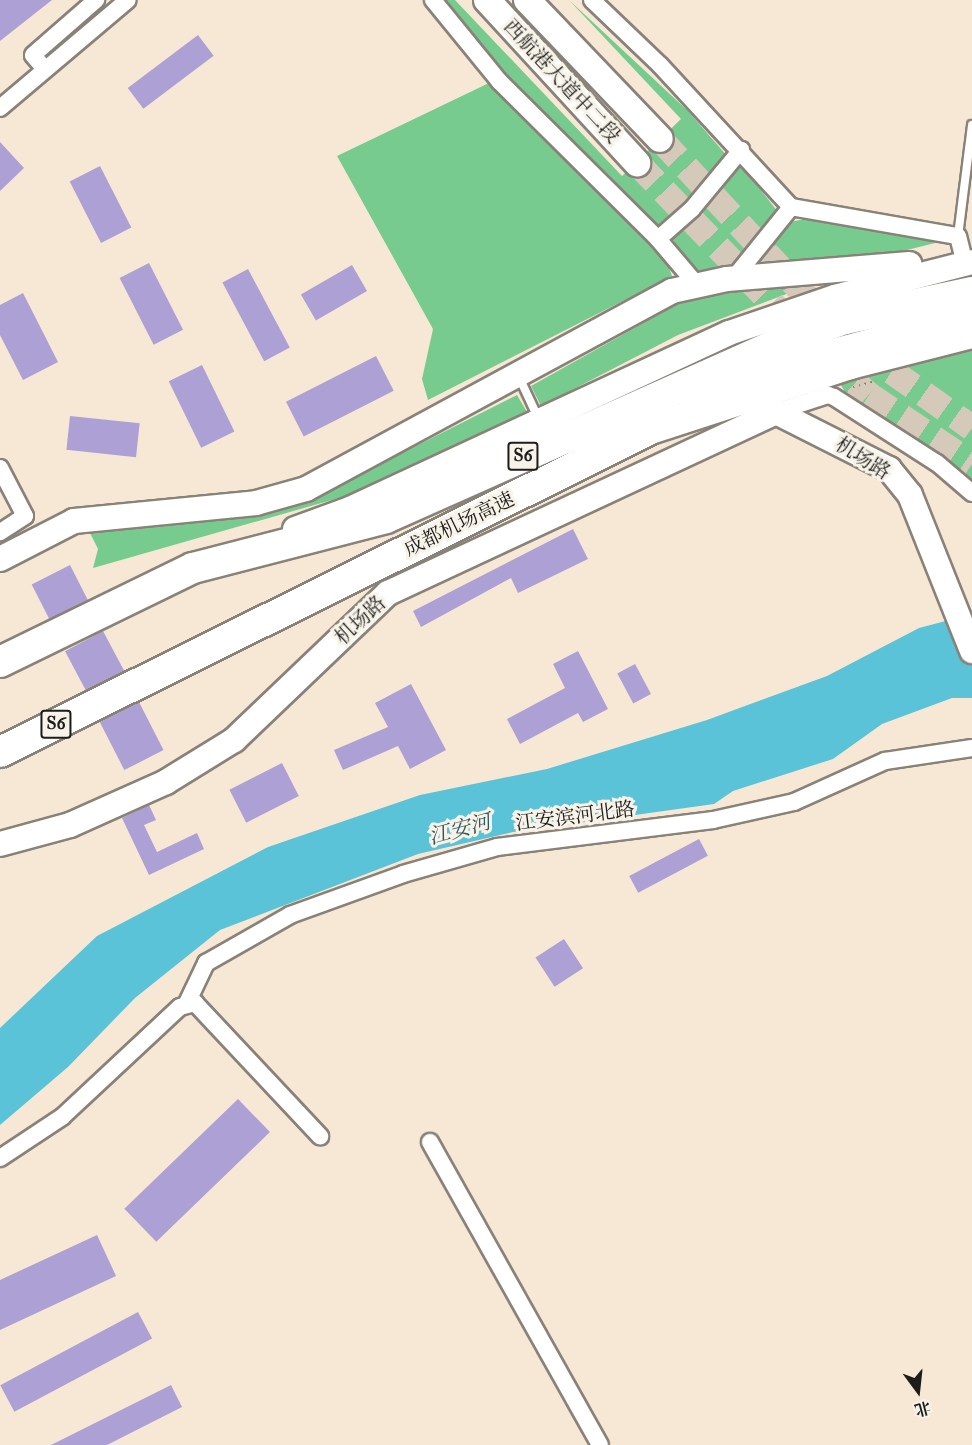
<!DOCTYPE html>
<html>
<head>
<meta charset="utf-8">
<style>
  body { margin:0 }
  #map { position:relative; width:972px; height:1445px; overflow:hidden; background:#f6e8d5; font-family:"IM FELL Double Pica","Noto Serif SC",serif }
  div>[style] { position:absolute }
  .green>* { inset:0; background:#77cb8e }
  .water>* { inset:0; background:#5bc3d7 }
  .building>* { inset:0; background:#ada0d4; transform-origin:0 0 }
  .primary-tunnel>* { height:26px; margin-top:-13px; transform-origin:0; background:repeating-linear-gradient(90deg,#d5c9b9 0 26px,transparent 0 39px) }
  .path>* { height:2px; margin-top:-1px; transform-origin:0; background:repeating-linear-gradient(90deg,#898278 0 1.5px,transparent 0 6px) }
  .roads { filter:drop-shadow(2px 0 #898278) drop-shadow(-2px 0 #898278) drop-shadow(0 2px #898278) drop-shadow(0 -2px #898278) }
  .lane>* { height:8px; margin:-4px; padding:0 4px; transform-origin:4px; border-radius:4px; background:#fff }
  .street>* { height:16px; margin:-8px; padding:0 8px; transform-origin:8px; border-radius:8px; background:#fff }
  .secondary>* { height:24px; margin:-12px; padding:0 12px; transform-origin:12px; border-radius:12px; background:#fff }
  .primary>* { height:26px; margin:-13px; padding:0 13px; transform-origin:13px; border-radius:13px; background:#fff }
  .highway>* { height:30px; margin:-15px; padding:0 15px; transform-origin:15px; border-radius:15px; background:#fff }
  span { translate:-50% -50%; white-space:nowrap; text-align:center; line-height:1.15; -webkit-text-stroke:6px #f7f3e8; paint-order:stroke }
  .shield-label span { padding:2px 4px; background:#f7f3e8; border:2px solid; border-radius:4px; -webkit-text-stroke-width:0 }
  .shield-label { font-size:18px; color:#1c1c1c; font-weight:700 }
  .street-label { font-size:20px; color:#1c1c1c }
  .water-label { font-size:21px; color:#32565d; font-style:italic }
  .north { position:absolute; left:888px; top:1361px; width:60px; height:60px; -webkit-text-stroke:4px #f7f3e8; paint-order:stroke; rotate:165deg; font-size:16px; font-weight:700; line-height:24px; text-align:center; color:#1c1c1c }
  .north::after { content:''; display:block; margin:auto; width:21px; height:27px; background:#1c1c1c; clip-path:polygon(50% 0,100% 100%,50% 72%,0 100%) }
</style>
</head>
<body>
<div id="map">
  <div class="green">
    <i style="clip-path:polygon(446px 0,455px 0,622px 176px,681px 119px,569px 0,687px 110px,728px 157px,712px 182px,660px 228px,505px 73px)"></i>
    <i style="clip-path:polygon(491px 82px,667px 262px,672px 276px,428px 400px,422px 379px,433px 329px,337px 156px)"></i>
    <i style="clip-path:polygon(742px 166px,778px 212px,741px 262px,695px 272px,672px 238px,732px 167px)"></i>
    <i style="clip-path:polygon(823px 216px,932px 238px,935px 243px,891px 254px,755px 267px,783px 223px)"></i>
    <i style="clip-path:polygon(813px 284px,678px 335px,541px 406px,531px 386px,690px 297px,728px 288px)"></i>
    <i style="clip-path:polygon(972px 348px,972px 483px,946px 459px,848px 397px,839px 382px)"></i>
    <i style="clip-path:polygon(517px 395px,527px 412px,346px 496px,93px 568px,98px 549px,87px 527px,323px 493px)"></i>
  </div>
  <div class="water">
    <i style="clip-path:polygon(972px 614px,972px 698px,952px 698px,882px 724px,833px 759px,733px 791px,714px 804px,513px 832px,418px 854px,220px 930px,135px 998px,68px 1067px,0 1125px,0 1028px,97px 936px,268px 847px,420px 795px,547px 769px,707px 720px,827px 676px,919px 628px)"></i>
  </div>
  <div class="building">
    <i style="clip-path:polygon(0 0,52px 0,0 41px)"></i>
    <i style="left:198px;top:35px;width:26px;height:88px;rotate:53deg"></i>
    <i style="clip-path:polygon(0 142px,24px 168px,0 191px)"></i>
    <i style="left:100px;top:166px;width:69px;height:34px;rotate:63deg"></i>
    <i style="left:149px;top:263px;width:75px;height:33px;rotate:63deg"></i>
    <i style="left:352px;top:265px;width:30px;height:59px;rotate:60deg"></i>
    <i style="left:248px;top:269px;width:89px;height:29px;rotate:62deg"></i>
    <i style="clip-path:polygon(23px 293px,58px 362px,23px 380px,0 335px,0 305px)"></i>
    <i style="left:376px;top:356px;width:39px;height:101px;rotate:63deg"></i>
    <i style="left:202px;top:365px;width:74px;height:37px;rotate:64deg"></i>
    <i style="left:70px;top:416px;width:70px;height:34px;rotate:6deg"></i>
    <i style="clip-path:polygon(573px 529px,588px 559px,518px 593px,511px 578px,421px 627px,413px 611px)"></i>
    <i style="left:70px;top:565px;width:39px;height:43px;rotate:63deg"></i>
    <i style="left:103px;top:631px;width:45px;height:43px;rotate:62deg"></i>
    <i style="clip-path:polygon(578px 651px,608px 709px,583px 722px,578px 713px,520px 744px,507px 719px,565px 688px,553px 664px)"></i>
    <i style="left:635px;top:664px;width:34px;height:20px;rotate:62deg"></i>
    <i style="clip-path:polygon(411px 684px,446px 750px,410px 769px,398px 746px,343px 770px,334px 750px,388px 727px,375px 703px)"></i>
    <i style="left:139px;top:702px;width:54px;height:44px;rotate:63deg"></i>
    <i style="left:282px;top:763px;width:37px;height:59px;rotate:63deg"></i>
    <i style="clip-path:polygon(149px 805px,156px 820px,144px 825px,157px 852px,197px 833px,204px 849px,149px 875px,122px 818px)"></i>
    <i style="left:699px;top:839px;width:19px;height:79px;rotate:62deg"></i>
    <i style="left:564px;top:939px;width:35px;height:34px;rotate:57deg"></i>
    <i style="left:238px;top:1099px;width:46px;height:158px;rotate:46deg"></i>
    <i style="clip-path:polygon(97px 1235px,116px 1276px,0 1330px,0 1280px)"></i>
    <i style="left:138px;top:1312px;width:30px;height:156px;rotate:62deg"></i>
    <i style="clip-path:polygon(171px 1385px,182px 1407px,107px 1445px,51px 1445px)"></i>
  </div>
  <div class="primary-tunnel">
    <i style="left:660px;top:139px;width:247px;rotate:47.1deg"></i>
    <i style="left:637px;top:163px;width:231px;rotate:46.1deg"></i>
    <i style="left:860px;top:349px;width:137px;rotate:35.2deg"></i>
    <i style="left:826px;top:357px;width:57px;rotate:41.5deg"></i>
    <i style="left:869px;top:395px;width:124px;rotate:33.8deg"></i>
  </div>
  <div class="path">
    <i style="left:853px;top:387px;width:24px;rotate:-15deg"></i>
  </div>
  <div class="roads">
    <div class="lane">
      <i style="left:958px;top:236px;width:112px;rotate:-82.8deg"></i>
      <i style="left:519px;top:377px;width:38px;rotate:65deg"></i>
    </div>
    <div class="street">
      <i style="left:433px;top:0;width:104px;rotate:50.8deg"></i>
      <i style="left:499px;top:81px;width:224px;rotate:44.8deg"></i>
      <i style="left:658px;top:239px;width:60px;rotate:49.7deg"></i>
      <i style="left:592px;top:0;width:94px;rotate:43.7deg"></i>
      <i style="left:660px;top:65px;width:193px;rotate:47.3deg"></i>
      <i style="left:791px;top:207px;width:169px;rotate:9.9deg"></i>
      <i style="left:958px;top:236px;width:16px;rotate:76deg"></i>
      <i style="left:45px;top:69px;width:18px;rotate:-131deg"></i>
      <i style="left:33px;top:55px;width:84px;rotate:-41.1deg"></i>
      <i style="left:0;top:108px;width:167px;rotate:-40.2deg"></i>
      <i style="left:658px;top:239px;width:45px;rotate:-41.4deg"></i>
      <i style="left:692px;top:209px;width:77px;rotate:-50.3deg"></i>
      <i style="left:733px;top:279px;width:92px;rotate:-51.1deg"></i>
      <i style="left:776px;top:412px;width:55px;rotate:-18.1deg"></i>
      <i style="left:828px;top:395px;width:6px;rotate:18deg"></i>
      <i style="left:834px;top:397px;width:122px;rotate:32.7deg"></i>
      <i style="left:937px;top:463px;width:46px;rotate:40.6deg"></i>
      <i style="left:0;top:468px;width:54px;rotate:62.5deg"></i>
      <i style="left:25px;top:516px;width:30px;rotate:147deg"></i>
      <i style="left:186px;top:1005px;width:47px;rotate:-64.5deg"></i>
      <i style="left:206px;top:963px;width:97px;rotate:-29.7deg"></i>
      <i style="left:290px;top:915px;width:120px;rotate:-19.9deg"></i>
      <i style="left:403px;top:874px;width:98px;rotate:-16deg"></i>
      <i style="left:497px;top:847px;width:218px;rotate:-7.1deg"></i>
      <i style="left:713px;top:820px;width:83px;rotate:-12.5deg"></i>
      <i style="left:794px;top:802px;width:100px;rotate:-24.3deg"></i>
      <i style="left:885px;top:761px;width:88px;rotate:-8.5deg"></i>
      <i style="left:430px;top:1142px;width:347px;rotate:60.7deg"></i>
      <i style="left:0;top:1158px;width:74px;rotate:-33.5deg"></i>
      <i style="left:62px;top:1117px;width:161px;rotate:-43deg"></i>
      <i style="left:180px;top:1007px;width:16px;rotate:-15deg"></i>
      <i style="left:195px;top:1003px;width:183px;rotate:46.8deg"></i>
    </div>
    <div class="secondary">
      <i style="left:692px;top:405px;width:105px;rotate:-23.6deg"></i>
      <i style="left:788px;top:363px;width:190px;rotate:-14.9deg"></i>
      <i style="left:295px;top:529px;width:59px;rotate:-20deg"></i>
      <i style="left:350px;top:509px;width:418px;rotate:-24.9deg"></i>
      <i style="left:729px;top:333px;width:112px;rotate:-18.8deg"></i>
      <i style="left:835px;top:297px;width:141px;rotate:-14.3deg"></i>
      <i style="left:0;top:559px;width:83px;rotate:-27.2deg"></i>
      <i style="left:74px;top:521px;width:183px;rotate:-5.6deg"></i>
      <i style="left:256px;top:503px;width:52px;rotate:-15.6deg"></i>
      <i style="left:306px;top:489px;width:416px;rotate:-28.4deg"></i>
      <i style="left:672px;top:291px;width:56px;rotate:-12.3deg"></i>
      <i style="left:727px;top:279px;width:183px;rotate:-4.7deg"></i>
      <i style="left:0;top:844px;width:73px;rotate:-15.2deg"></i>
      <i style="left:70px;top:825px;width:105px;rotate:-24.1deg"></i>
      <i style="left:166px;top:782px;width:80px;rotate:-31.7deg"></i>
      <i style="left:234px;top:740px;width:213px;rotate:-43.7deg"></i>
      <i style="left:388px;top:593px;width:428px;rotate:-25deg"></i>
      <i style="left:776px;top:412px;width:127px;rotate:26.8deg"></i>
      <i style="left:889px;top:469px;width:33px;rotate:51deg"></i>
      <i style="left:910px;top:495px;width:168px;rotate:68.3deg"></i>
    </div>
    <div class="primary">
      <i style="left:487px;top:0;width:222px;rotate:47.4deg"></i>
      <i style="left:527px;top:0;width:192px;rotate:46.3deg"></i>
    </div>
    <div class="highway">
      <i style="left:0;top:662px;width:215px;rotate:-26deg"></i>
      <i style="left:193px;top:568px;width:199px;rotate:-14.5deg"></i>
      <i style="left:386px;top:518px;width:432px;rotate:-24deg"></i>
      <i style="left:781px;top:342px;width:68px;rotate:-19.8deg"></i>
      <i style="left:845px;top:319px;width:130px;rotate:-12deg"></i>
      <i style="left:0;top:752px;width:729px;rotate:-26.39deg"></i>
      <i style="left:653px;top:428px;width:207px;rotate:-18deg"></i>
      <i style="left:850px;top:364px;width:126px;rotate:-14.3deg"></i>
    </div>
  </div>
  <div class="shield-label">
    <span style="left:523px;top:456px">S6</span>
    <span style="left:56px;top:724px">S6</span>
  </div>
  <div class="street-label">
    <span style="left:562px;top:81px;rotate:47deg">西航港大道中二段</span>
    <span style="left:863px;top:458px;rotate:32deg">机场路</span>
    <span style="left:459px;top:524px;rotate:-26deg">成都机场高速</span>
    <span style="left:360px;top:620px;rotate:-43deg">机场路</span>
    <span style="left:575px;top:816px;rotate:-7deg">江安滨河北路</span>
  </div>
  <div class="water-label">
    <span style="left:460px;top:830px;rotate:-15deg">江安河</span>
  </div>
  <div class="north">北</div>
</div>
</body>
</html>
